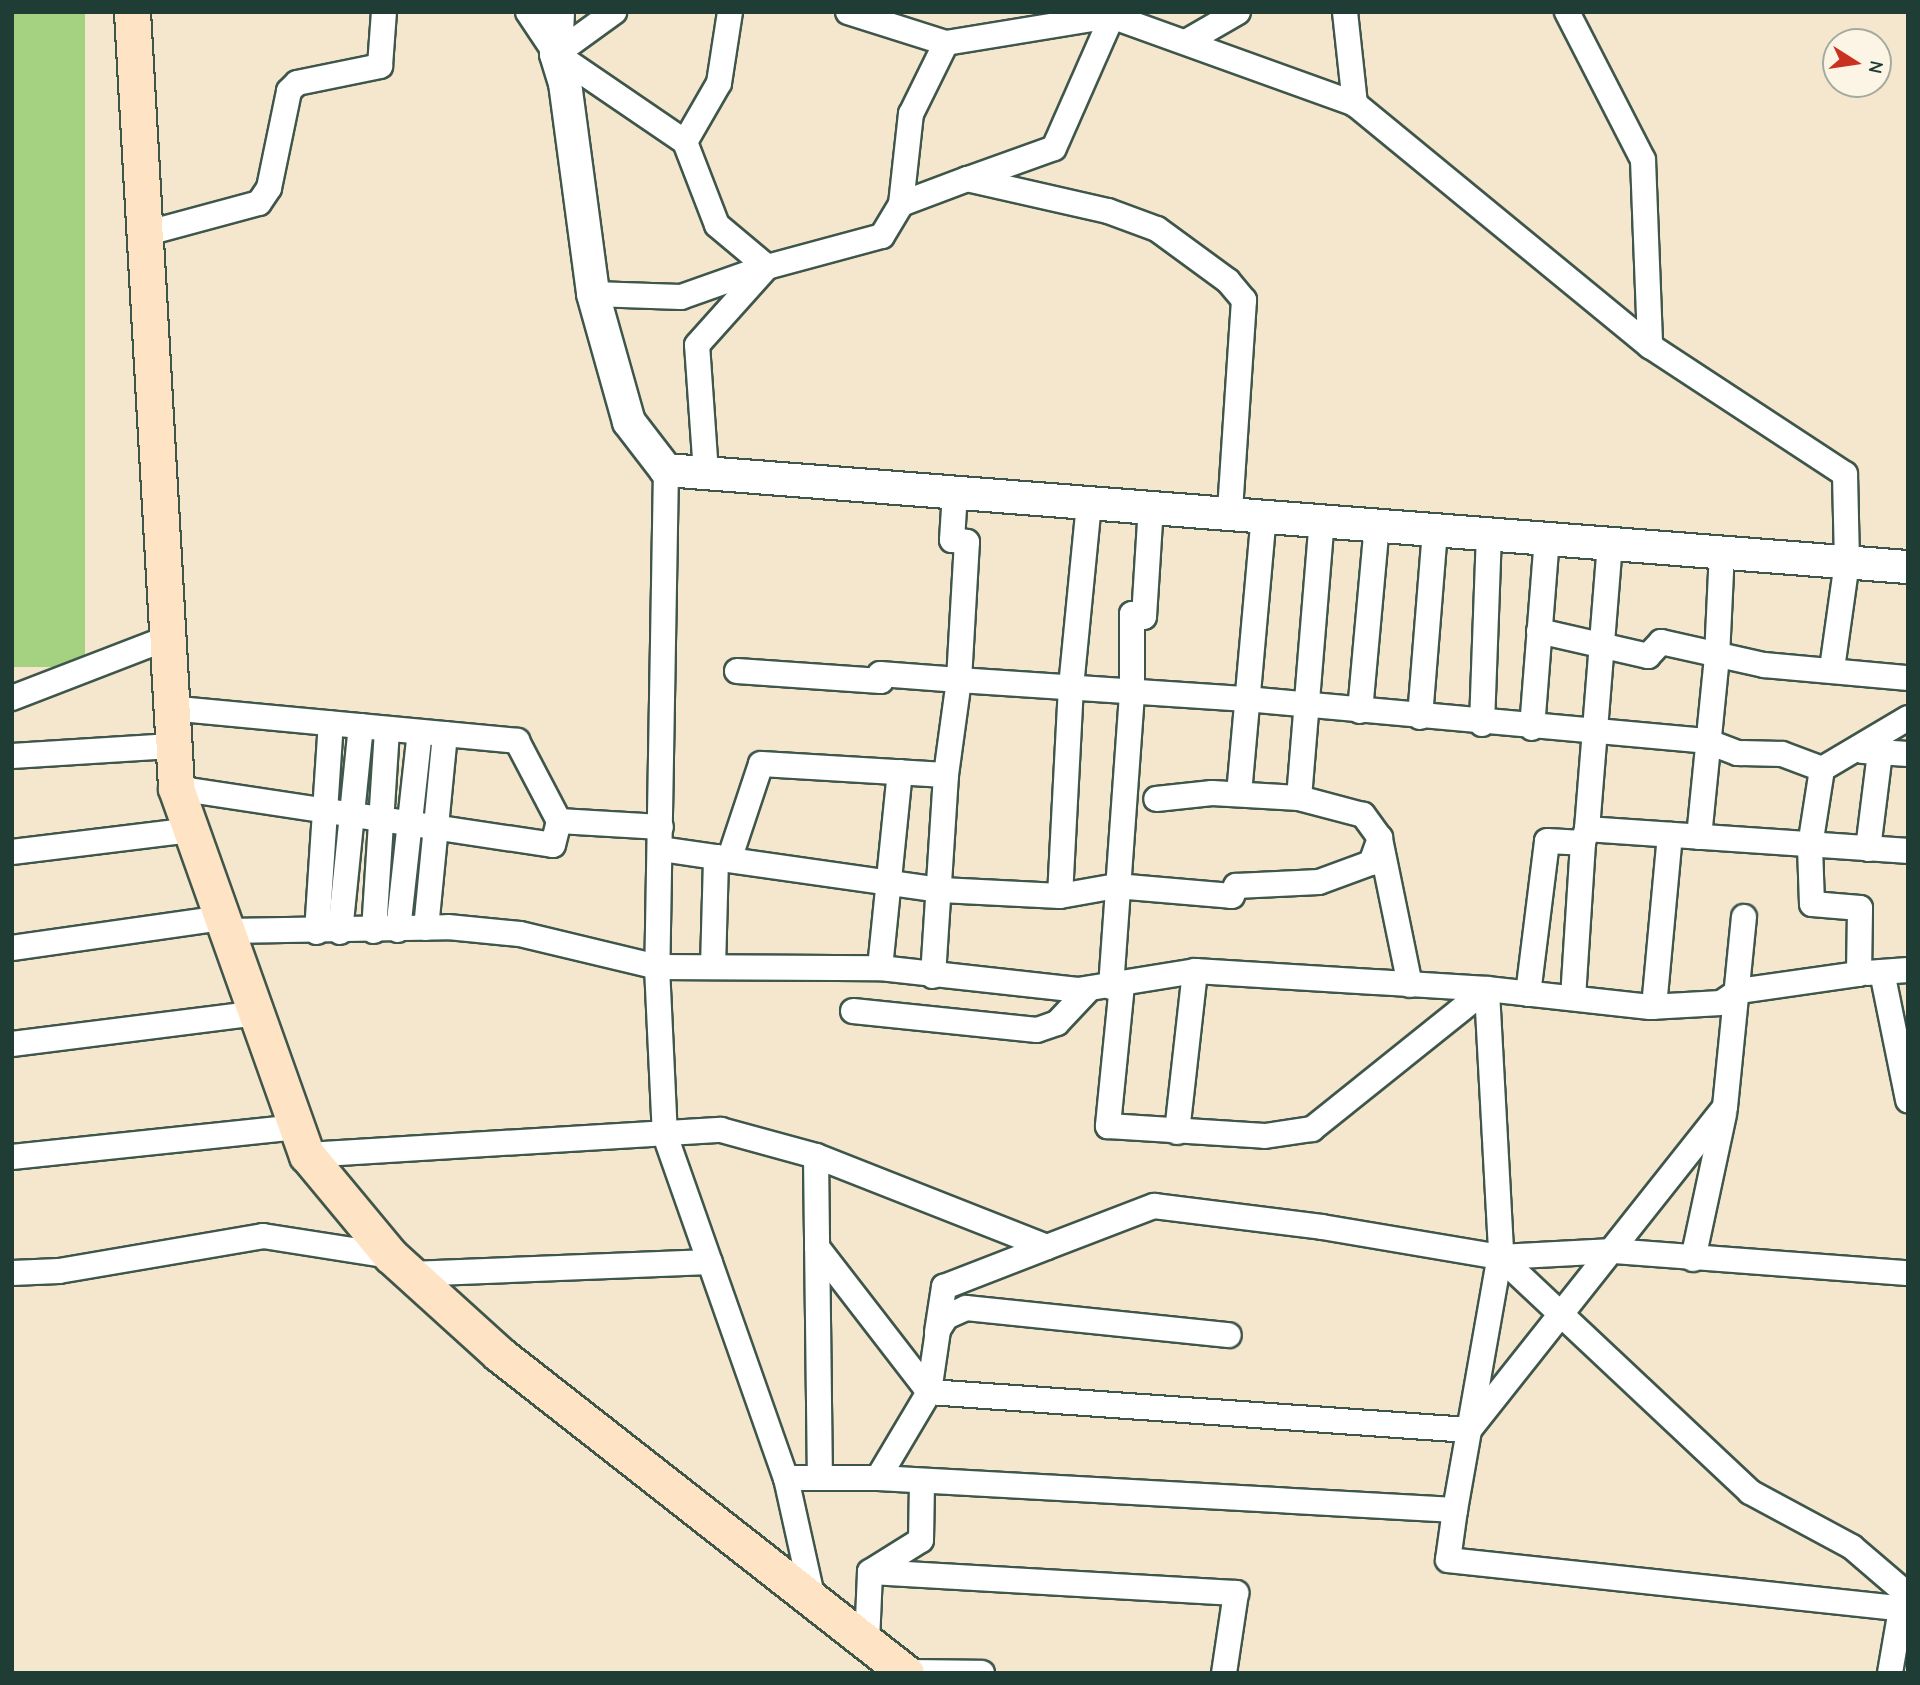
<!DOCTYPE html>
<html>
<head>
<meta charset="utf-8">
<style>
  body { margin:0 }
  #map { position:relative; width:1920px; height:1685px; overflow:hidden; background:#f5e7cd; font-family:"Comic Neue",sans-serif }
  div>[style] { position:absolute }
  .green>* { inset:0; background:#a4d280; transform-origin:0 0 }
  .roads { filter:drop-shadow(2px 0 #3f564b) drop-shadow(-2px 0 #3f564b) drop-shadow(0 2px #3f564b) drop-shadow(0 -2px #3f564b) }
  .minor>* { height:24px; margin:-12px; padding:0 12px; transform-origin:12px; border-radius:12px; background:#fff }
  .tertiary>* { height:32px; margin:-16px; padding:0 16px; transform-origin:16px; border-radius:16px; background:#fff }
  .secondary>* { height:35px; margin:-17.5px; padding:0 17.5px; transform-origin:17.5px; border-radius:17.5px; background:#fee4c5 }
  span { translate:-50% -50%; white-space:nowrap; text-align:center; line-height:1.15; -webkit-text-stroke:7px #fcf5e5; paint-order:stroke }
  .frame { position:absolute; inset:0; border:14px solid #1f3d34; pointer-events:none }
  .north { position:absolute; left:1822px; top:28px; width:70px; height:70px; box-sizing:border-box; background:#fcf5e5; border:2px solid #a4ab9e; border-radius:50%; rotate:102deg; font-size:19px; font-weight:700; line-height:28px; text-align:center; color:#1f3d34 }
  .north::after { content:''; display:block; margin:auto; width:24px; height:32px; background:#c8321e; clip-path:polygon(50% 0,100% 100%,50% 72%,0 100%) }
</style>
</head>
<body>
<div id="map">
  <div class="green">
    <i style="left:12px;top:12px;width:73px;height:655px"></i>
  </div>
  <div class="roads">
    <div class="minor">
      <i style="left:528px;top:12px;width:50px;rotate:56.3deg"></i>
      <i style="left:556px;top:54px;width:156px;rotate:34.3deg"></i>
      <i style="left:685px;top:142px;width:89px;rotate:68.9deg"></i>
      <i style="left:717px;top:225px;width:65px;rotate:40deg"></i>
      <i style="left:767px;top:267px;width:119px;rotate:-15.1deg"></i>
      <i style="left:882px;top:236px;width:37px;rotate:-59deg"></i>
      <i style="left:901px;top:204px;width:91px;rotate:-83.7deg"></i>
      <i style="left:911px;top:114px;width:79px;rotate:-63.8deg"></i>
      <i style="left:848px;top:12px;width:103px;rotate:17.6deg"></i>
      <i style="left:946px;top:43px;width:167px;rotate:-9.3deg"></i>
      <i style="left:1111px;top:16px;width:259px;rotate:19.8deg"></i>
      <i style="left:1355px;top:104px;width:382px;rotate:39.4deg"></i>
      <i style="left:1650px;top:346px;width:233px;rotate:33.3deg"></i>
      <i style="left:1845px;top:474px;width:88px;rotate:88.7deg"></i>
      <i style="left:1847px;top:562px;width:108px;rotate:98deg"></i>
      <i style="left:1345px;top:12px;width:93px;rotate:83.8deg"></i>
      <i style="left:1567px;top:12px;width:166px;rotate:62.8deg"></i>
      <i style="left:1643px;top:160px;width:186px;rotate:87.8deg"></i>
      <i style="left:1186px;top:42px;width:60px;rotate:-30deg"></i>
      <i style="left:556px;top:54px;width:72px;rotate:-35.9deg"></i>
      <i style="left:685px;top:142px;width:68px;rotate:-60deg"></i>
      <i style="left:719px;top:83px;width:72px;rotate:-81.2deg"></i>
      <i style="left:968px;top:179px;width:91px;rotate:-19.8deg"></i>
      <i style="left:1054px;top:148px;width:149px;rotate:-66.2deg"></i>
      <i style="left:901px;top:204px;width:71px;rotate:-20.7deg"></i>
      <i style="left:967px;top:179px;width:145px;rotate:12.8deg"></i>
      <i style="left:1108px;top:211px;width:52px;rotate:20.2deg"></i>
      <i style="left:1157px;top:229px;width:88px;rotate:36.2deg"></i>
      <i style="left:1228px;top:281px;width:25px;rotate:50deg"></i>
      <i style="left:1244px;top:300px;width:213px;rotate:93.8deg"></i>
      <i style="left:144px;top:234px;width:119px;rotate:-15.1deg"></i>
      <i style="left:259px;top:203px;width:18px;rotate:-56deg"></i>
      <i style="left:269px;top:188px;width:99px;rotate:-78.3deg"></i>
      <i style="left:289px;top:91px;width:11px;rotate:-45deg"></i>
      <i style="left:297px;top:83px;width:85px;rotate:-11.6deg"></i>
      <i style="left:380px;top:66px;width:54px;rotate:-85.8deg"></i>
      <i style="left:593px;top:294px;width:88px;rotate:2deg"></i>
      <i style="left:681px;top:297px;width:87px;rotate:-19.5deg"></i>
      <i style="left:666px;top:470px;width:497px;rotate:91deg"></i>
      <i style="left:657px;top:967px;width:168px;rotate:87.3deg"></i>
      <i style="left:665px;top:1135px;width:364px;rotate:70.6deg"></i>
      <i style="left:786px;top:1478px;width:125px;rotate:77.5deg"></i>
      <i style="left:706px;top:473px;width:128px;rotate:-94deg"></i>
      <i style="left:697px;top:345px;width:105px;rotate:-48.1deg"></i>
      <i style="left:1539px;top:631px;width:112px;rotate:12.9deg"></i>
      <i style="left:1648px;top:656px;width:19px;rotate:-47deg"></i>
      <i style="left:1661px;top:642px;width:106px;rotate:12.6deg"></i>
      <i style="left:1764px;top:665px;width:145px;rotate:5.2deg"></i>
      <i style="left:737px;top:671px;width:144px;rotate:4deg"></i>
      <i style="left:881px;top:681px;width:7px;rotate:-98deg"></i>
      <i style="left:880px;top:674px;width:79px;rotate:4.3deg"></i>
      <i style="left:959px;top:680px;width:138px;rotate:-86.7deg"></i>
      <i style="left:967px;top:542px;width:15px;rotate:-172deg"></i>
      <i style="left:952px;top:540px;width:48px;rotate:-86.4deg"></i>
      <i style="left:12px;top:698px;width:164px;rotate:-21.1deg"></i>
      <i style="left:169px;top:708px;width:350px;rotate:5.4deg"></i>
      <i style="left:517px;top:741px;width:90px;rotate:62.3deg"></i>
      <i style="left:1360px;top:711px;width:187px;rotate:-84.8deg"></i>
      <i style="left:1420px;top:717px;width:189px;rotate:-85.4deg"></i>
      <i style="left:1482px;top:724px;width:190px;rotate:-87.9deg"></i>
      <i style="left:1532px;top:728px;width:191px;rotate:-85.5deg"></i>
      <i style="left:1863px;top:751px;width:45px;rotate:3.8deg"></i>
      <i style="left:12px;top:756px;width:160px;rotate:-3.6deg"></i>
      <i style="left:176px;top:788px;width:381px;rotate:8.6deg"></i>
      <i style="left:553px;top:845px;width:25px;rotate:-76deg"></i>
      <i style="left:559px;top:821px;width:102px;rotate:3.4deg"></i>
      <i style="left:1239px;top:794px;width:279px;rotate:-84.9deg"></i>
      <i style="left:1299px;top:798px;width:279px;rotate:-85.3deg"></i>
      <i style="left:1587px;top:829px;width:287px;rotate:-85.4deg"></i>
      <i style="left:1699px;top:837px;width:181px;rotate:-84.3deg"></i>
      <i style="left:1717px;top:657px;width:106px;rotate:-87.3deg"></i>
      <i style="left:1380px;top:839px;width:149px;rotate:78.4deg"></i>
      <i style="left:661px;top:849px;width:56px;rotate:8.3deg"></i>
      <i style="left:1868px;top:849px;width:98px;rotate:-82.9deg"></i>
      <i style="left:12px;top:852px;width:180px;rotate:-7deg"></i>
      <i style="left:729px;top:860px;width:214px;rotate:8.1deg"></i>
      <i style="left:941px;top:890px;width:119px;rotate:2.9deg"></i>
      <i style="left:1060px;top:896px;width:57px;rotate:-10.1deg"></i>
      <i style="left:1116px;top:886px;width:116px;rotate:4.9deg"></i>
      <i style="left:1232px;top:896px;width:11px;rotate:-68deg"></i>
      <i style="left:1236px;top:886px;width:83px;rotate:-2.8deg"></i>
      <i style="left:1319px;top:882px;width:55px;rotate:-20.1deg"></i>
      <i style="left:1371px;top:863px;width:27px;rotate:-70deg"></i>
      <i style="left:1380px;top:838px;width:29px;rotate:-126deg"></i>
      <i style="left:1363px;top:815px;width:66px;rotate:-165.1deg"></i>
      <i style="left:1299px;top:798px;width:87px;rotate:-176.7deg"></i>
      <i style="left:1212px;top:793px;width:56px;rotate:173.9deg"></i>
      <i style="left:1060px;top:896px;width:209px;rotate:-87deg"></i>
      <i style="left:1071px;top:687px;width:185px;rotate:-84.4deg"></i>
      <i style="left:426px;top:928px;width:195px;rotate:-84.4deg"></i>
      <i style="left:398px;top:930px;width:199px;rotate:-83.7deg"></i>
      <i style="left:227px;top:931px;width:221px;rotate:-1deg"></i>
      <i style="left:448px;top:927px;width:72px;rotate:5.6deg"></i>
      <i style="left:520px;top:934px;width:141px;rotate:13.5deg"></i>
      <i style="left:657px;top:967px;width:223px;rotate:0.3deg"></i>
      <i style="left:880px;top:968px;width:199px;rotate:6.3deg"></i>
      <i style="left:1078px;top:990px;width:119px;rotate:-9.2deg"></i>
      <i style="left:1195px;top:971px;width:293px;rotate:3.5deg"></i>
      <i style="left:1487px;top:989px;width:164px;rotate:6.3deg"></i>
      <i style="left:1650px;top:1007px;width:71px;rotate:-3.2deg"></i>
      <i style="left:1721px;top:1003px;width:22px;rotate:-34deg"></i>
      <i style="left:1739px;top:991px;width:121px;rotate:-8.1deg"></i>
      <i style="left:1859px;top:974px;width:66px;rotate:-89.1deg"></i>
      <i style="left:1860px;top:908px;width:48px;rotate:-175.2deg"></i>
      <i style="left:1812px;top:904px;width:58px;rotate:-92deg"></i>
      <i style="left:1810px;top:846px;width:78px;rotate:-81.1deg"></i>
      <i style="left:1822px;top:769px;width:100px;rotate:-30.7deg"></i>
      <i style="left:374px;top:931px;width:202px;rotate:-86.3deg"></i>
      <i style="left:317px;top:932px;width:209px;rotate:-86.2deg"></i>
      <i style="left:340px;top:932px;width:207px;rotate:-84.2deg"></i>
      <i style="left:12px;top:948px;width:213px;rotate:-8.1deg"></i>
      <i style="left:713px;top:967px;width:110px;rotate:-88.4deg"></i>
      <i style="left:716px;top:857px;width:13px;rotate:13deg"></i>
      <i style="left:729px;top:860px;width:101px;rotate:-71.6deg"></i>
      <i style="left:761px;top:764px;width:185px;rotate:3.4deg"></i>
      <i style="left:946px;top:775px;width:96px;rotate:-82.2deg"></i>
      <i style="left:959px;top:680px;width:288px;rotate:3.8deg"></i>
      <i style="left:1246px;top:699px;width:462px;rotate:5.2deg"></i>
      <i style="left:1706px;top:741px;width:33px;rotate:21deg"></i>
      <i style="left:1737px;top:753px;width:45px;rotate:1.3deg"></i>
      <i style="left:1782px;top:754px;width:43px;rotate:20.6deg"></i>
      <i style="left:880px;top:968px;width:197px;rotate:-84.2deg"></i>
      <i style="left:1882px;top:972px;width:131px;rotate:78.5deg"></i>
      <i style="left:1867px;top:973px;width:41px;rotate:-4.2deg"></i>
      <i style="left:933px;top:976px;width:201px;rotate:-86.3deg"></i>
      <i style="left:1122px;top:985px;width:142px;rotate:95.7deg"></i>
      <i style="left:1108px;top:1126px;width:157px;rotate:3.6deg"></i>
      <i style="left:1265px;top:1136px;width:48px;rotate:-8.5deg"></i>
      <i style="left:1312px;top:1129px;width:224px;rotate:-38.7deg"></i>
      <i style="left:1111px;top:987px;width:296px;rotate:-85.9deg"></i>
      <i style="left:1132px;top:692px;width:78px;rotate:-90deg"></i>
      <i style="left:1132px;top:614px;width:12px;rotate:14deg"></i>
      <i style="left:1144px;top:617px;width:110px;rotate:-86.4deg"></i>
      <i style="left:1528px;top:994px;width:154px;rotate:-82.9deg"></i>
      <i style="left:1547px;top:841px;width:36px;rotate:3deg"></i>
      <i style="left:1583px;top:843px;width:15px;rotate:-74deg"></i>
      <i style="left:1587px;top:829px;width:322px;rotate:3.9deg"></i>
      <i style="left:1573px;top:998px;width:155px;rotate:-86.3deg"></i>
      <i style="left:1654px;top:1007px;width:173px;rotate:-84.7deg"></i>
      <i style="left:853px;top:1011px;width:185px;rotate:5.9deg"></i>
      <i style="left:1037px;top:1030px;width:21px;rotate:-19deg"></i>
      <i style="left:1057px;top:1023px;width:47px;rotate:-46.7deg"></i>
      <i style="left:12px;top:1044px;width:247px;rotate:-7.2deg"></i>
      <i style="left:1177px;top:1132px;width:162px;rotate:-83.6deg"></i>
      <i style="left:307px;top:1155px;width:415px;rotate:-3.5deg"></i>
      <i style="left:721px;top:1130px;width:98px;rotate:15.3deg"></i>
      <i style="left:816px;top:1156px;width:322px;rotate:89.3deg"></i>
      <i style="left:816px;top:1156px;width:248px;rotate:21.5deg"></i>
      <i style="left:1047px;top:1247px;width:115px;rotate:-21deg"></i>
      <i style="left:1154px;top:1206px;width:169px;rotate:7.1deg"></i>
      <i style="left:1322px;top:1227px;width:181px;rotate:9.6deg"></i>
      <i style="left:1500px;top:1257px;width:113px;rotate:-3deg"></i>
      <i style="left:1613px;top:1251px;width:296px;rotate:4.3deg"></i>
      <i style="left:12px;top:1157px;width:287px;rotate:-6deg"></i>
      <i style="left:817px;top:1247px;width:183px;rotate:52.3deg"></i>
      <i style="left:1500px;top:1257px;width:343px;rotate:43.2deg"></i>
      <i style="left:1750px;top:1492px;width:116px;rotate:28.3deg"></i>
      <i style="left:1852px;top:1547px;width:74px;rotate:40.6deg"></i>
      <i style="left:1693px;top:1259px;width:148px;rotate:-77.9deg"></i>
      <i style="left:12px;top:1273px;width:47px;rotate:-2.4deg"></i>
      <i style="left:59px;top:1271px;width:207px;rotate:-9.7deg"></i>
      <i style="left:263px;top:1236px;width:130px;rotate:8.9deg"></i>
      <i style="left:410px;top:1274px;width:300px;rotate:-2.3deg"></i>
      <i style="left:937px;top:1332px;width:46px;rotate:-81.2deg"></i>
      <i style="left:944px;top:1287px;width:110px;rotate:-21.2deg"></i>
      <i style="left:929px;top:1392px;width:63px;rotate:-81.7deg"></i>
      <i style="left:938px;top:1330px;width:15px;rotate:-58deg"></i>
      <i style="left:946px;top:1317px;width:22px;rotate:-24deg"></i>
      <i style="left:966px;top:1308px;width:264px;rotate:5.9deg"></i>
      <i style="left:786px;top:1478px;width:92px"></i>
      <i style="left:878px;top:1478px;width:578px;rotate:3.17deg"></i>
      <i style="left:1455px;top:1510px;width:50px;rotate:98deg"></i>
      <i style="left:1448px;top:1560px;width:463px;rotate:6.1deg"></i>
      <i style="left:878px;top:1478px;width:100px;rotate:-59.3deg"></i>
      <i style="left:929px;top:1392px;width:541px;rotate:4.03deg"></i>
      <i style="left:1469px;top:1430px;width:412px;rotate:-51.6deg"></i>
      <i style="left:1725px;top:1107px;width:191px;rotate:-84.3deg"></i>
      <i style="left:1455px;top:1510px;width:264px;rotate:-80deg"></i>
      <i style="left:1501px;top:1250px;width:261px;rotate:-93.1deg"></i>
      <i style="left:870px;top:1572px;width:60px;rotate:-32.1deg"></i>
      <i style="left:921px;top:1540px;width:59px;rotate:-89deg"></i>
      <i style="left:867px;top:1642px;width:70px;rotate:-87.5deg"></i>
      <i style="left:870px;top:1572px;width:367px;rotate:3.3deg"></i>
      <i style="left:1236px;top:1593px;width:81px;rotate:98.5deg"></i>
      <i style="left:903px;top:1672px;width:79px;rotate:0.7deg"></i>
      <i style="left:1890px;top:1673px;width:65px;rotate:-80.2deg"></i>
    </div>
    <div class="tertiary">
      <i style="left:558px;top:12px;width:42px;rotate:92.7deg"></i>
      <i style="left:556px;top:54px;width:30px;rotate:73deg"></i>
      <i style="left:565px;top:83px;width:213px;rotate:82.4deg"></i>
      <i style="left:593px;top:294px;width:133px;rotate:74.3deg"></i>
      <i style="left:629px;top:422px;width:61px;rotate:52.4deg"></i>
      <i style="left:666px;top:470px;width:1246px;rotate:4.47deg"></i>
    </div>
    <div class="secondary">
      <i style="left:132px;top:12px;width:777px;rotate:86.75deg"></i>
      <i style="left:176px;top:788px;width:390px;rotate:70.4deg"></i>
      <i style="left:307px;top:1155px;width:131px;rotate:50.3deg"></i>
      <i style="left:391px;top:1256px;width:146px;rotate:42.2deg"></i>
      <i style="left:499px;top:1354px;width:517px;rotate:38.09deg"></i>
    </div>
  </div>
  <div class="frame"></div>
  <div class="north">N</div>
</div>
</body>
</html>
